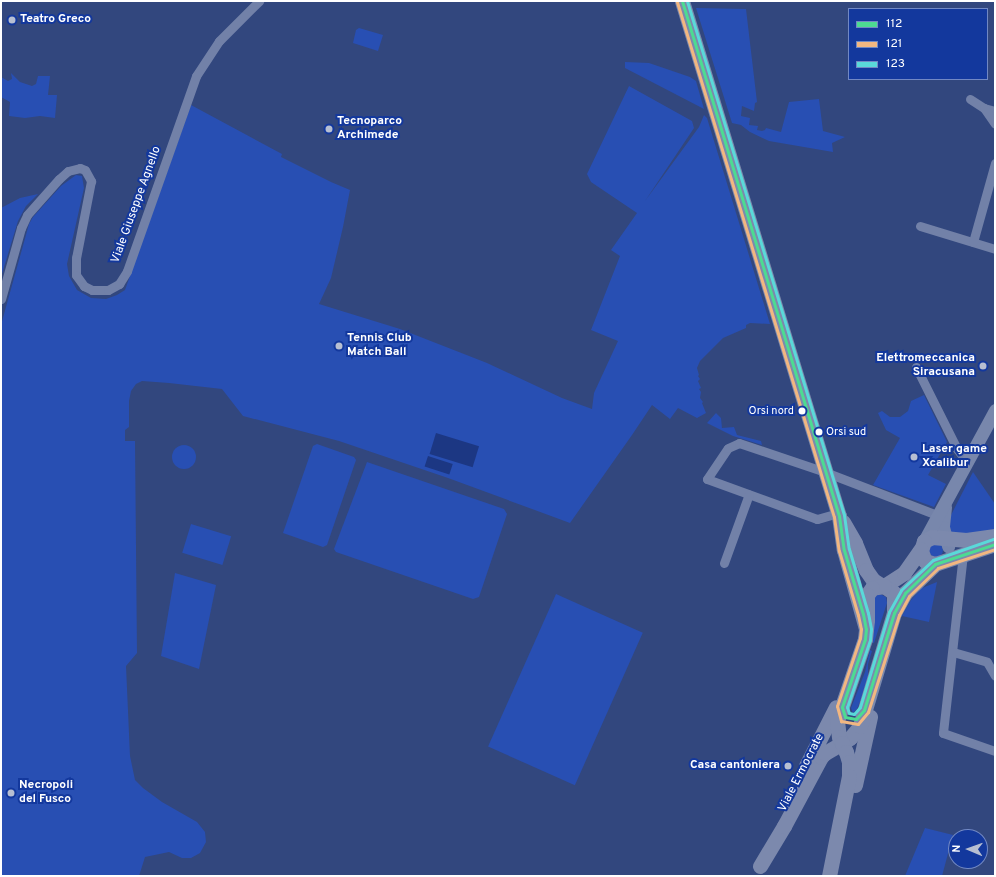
<!DOCTYPE html>
<html>
<head>
<meta charset="utf-8">
<style>
  body { margin:0 }
  #map { position:relative; width:996px; height:877px; overflow:hidden; background:#32477e; font-family:Overpass,sans-serif }
  div>[style] { position:absolute }
  .green>* { inset:0; background:#284fb3; transform-origin:0 0 }
  .round { border-radius:50% }
  .water>* { inset:0; background:#1c3783; transform-origin:0 0 }
  .street>* { height:9px; margin:-4.5px; padding:0 4.5px; transform-origin:4.5px; border-radius:4.5px; background:#7281a8 }
  .secondary>* { height:13px; margin:-6.5px; padding:0 6.5px; transform-origin:6.5px; border-radius:6.5px; background:#7887ac }
  .primary>* { height:15px; margin:-7.5px; padding:0 7.5px; transform-origin:7.5px; border-radius:7.5px; background:#7c89ad }
  .bus-1>* { height:3px; margin:-1.5px; padding:0 1.5px; transform-origin:1.5px; border-radius:1.5px; background:#4ddb92 }
  .bus-2>* { height:3px; margin:-1.5px; padding:0 1.5px; transform-origin:1.5px; border-radius:1.5px; background:#f2b781 }
  .bus-3>* { height:3px; margin:-1.5px; padding:0 1.5px; transform-origin:1.5px; border-radius:1.5px; background:#5ad9d9 }
  .dots>* { width:11px; height:11px; translate:-50% -50%; box-sizing:border-box; border:2px solid #13389d; border-radius:50% }
  span { translate:-50% -50%; white-space:nowrap; text-align:center; line-height:1.15; -webkit-text-stroke:4px #13389d; paint-order:stroke }
  .bus-label { font-size:11px; color:#fff }
  .right { translate:-100% -50%; text-align:right }
  .left { translate:0 -50%; text-align:left }
  .poi-label { font-size:12px; color:#fff; font-weight:700 }
  .street-label { font-size:12px; color:#fff }
  .frame { position:absolute; inset:0; border:2px solid #fff; pointer-events:none }
  .legend { position:absolute; left:848px; top:8px; width:140px; height:72px; box-sizing:border-box; background:#13389d; border:1px solid #7188c4; margin:0; padding:5px 7px; list-style:none; font-size:12px; color:#fff }
  .legend li { display:flex; align-items:center; gap:8px; height:20px }
  .legend b { width:20px; border:1px solid #7188c4 }
  .north { position:absolute; left:948px; top:829px; width:40px; height:40px; box-sizing:border-box; background:#13389d; border:1px solid #7188c4; border-radius:50%; rotate:272deg; font-size:11px; font-weight:700; line-height:16px; text-align:center; color:#fff }
  .north::after { content:''; display:block; margin:auto; width:14px; height:18px; background:#b7bfd2; clip-path:polygon(50% 0,100% 100%,50% 72%,0 100%) }
</style>
</head>
<body>
<div id="map">
  <div class="green">
    <i style="clip-path:polygon(696px 8px,746px 9px,757px 102px,755px 103px,754px 111px,742px 106px,741px 116px,750px 118px,749px 125px,758px 126px,757px 130px,762px 131px,765px 130px,766px 128px,781px 132px,789px 102px,819px 99px,823px 131px,845px 137px,832px 143px,833px 152px,769px 141px,750px 132px,741px 125px,732px 123px)"></i>
    <i style="clip-path:polygon(359px 28px,383px 35px,378px 51px,353px 43px,356px 30px)"></i>
    <i style="clip-path:polygon(625px 62px,649px 63px,690px 77px,696px 81px,704px 109px,625px 68px)"></i>
    <i style="clip-path:polygon(11px 73px,20px 82px,32px 86px,36px 84px,38px 76px,50px 76px,48px 95px,57px 95px,55px 118px,40px 116px,25px 118px,9px 116px,10px 102px,1px 97px,1px 77px,8px 81px,12px 79px)"></i>
    <i style="clip-path:polygon(629px 86px,692px 121px,694px 128px,645px 201px,699px 127px,704px 115px,707px 118px,770px 324px,750px 323px,746px 325px,746px 328px,723px 338px,700px 361px,697px 368px,699px 375px,698px 376px,700px 379px,698px 381px,701px 388px,699px 389px,701px 392px,700px 398px,703px 402px,702px 403px,706px 413px,697px 418px,678px 408px,670px 419px,652px 405px,632px 435px,570px 523px,448px 478px,339px 441px,243px 416px,222px 389px,169px 383px,142px 381px,136px 384px,131px 391px,129px 401px,129px 427px,125px 430px,125px 441px,135px 441px,137px 653px,126px 666px,130px 756px,135px 780px,143px 788px,162px 802px,197px 822px,205px 832px,206px 842px,200px 853px,191px 858px,182px 858px,169px 852px,145px 857px,139px 876px,1px 876px,1px 325px,29px 224px,33px 217px,61px 186px,76px 175px,82px 176px,84px 188px,67px 264px,69px 276px,77px 290px,91px 298px,106px 299px,117px 295px,125px 290px,191px 105px,282px 154px,281px 157px,331px 182px,350px 190px,343px 227px,331px 278px,319px 304px,400px 329px,487px 363px,562px 398px,592px 409px,594px 393px,618px 341px,591px 330px,620px 256px,611px 250px,637px 213px,591px 182px,587px 174px)"></i>
    <i style="clip-path:polygon(38px 194px,26px 206px,18px 221px,1px 277px,1px 208px,20px 198px)"></i>
    <i style="clip-path:polygon(924px 395px,947px 442px,928px 475px,946px 484px,934px 507px,873px 485px,900px 438px,886px 430px,878px 413px,882px 411px,890px 417px,900px 417px,908px 411px,911px 401px)"></i>
    <i style="clip-path:polygon(716px 413px,721px 418px,722px 428px,734px 427px,737px 435px,761px 441px,762px 445px,733px 436px,707px 423px)"></i>
    <i style="clip-path:polygon(317px 444px,354px 457px,356px 460px,327px 545px,323px 547px,283px 533px,313px 446px)"></i>
    <i class="round" style="left:172px;top:445px;width:24px;height:24px"></i>
    <i style="clip-path:polygon(367px 462px,504px 509px,507px 514px,479px 597px,473px 599px,336px 552px,334px 549px)"></i>
    <i style="clip-path:polygon(973px 472px,995px 504px,995px 530px,982px 534px,951px 533px,948px 521px,950px 517px)"></i>
    <i style="left:191px;top:524px;width:42px;height:30px;rotate:17deg"></i>
    <i class="round" style="left:929px;top:543px;width:14px;height:14px"></i>
    <i style="clip-path:polygon(175px 573px,216px 585px,199px 669px,161px 656px)"></i>
    <i style="clip-path:polygon(937px 582px,929px 622px,902px 616px,911px 600px,922px 588px)"></i>
    <i style="left:556px;top:594px;width:95px;height:167px;rotate:24deg"></i>
    <i style="clip-path:polygon(880px 594px,886px 597px,887px 603px,874px 643px,872px 642px,875px 615px,872px 602px,875px 596px)"></i>
    <i style="clip-path:polygon(870px 650px,872px 651px,868px 664px,868px 683px,857px 709px,853px 713px,851px 708px,865px 672px)"></i>
    <i style="clip-path:polygon(925px 828px,953px 835px,942px 876px,905px 876px)"></i>
  </div>
  <div class="water">
    <i style="left:436px;top:433px;width:45px;height:22px;rotate:17deg"></i>
    <i style="left:428px;top:456px;width:26px;height:11px;rotate:18deg"></i>
  </div>
  <div class="street">
    <i style="left:970px;top:99px;width:17px;rotate:33deg"></i>
    <i style="left:984px;top:108px;width:11px;rotate:15deg"></i>
    <i style="left:984px;top:108px;width:19px;rotate:55deg"></i>
    <i style="left:920px;top:226px;width:78px;rotate:17deg"></i>
    <i style="left:973px;top:242px;width:82px;rotate:-74.4deg"></i>
    <i style="left:1px;top:299px;width:74px;rotate:-74.3deg"></i>
    <i style="left:21px;top:228px;width:14px;rotate:-65deg"></i>
    <i style="left:27px;top:215px;width:48px;rotate:-48.4deg"></i>
    <i style="left:59px;top:179px;width:12px;rotate:-42deg"></i>
    <i style="left:68px;top:171px;width:12px;rotate:-14deg"></i>
    <i style="left:80px;top:168px;width:5px;rotate:22deg"></i>
    <i style="left:85px;top:170px;width:13px;rotate:61deg"></i>
    <i style="left:91px;top:181px;width:78px;rotate:101deg"></i>
    <i style="left:76px;top:258px;width:17px;rotate:90deg"></i>
    <i style="left:76px;top:275px;width:14px;rotate:54deg"></i>
    <i style="left:84px;top:286px;width:9px;rotate:27deg"></i>
    <i style="left:92px;top:290px;width:16px"></i>
    <i style="left:108px;top:290px;width:13px;rotate:-29deg"></i>
    <i style="left:119px;top:284px;width:15px;rotate:-58deg"></i>
    <i style="left:127px;top:271px;width:207px;rotate:-70.5deg"></i>
    <i style="left:196px;top:76px;width:42px;rotate:-56.7deg"></i>
    <i style="left:219px;top:41px;width:57px;rotate:-45deg"></i>
    <i style="left:916px;top:367px;width:92px;rotate:63.4deg"></i>
    <i style="left:957px;top:449px;width:16px;rotate:52deg"></i>
    <i style="left:838px;top:513px;width:22px;rotate:164deg"></i>
    <i style="left:817px;top:519px;width:117px;rotate:-160deg"></i>
    <i style="left:707px;top:479px;width:37px;rotate:-56deg"></i>
    <i style="left:728px;top:448px;width:12px;rotate:-24deg"></i>
    <i style="left:739px;top:443px;width:91px;rotate:18.6deg"></i>
    <i style="left:825px;top:472px;width:120px;rotate:21deg"></i>
    <i style="left:963px;top:554px;width:180px;rotate:96.4deg"></i>
    <i style="left:943px;top:733px;width:55px;rotate:19.1deg"></i>
    <i style="left:724px;top:563px;width:73px;rotate:-70.1deg"></i>
    <i style="left:953px;top:652px;width:35px;rotate:16deg"></i>
    <i style="left:987px;top:662px;width:16px;rotate:60deg"></i>
  </div>
  <div class="secondary">
    <i style="left:945px;top:507px;width:20px;rotate:96deg"></i>
    <i style="left:943px;top:527px;width:20px;rotate:75deg"></i>
    <i style="left:924px;top:541px;width:149px;rotate:-61.5deg"></i>
  </div>
  <div class="primary">
    <i style="left:682px;top:1px;width:538px;rotate:73.05deg"></i>
    <i style="left:839px;top:516px;width:34px;rotate:82deg"></i>
    <i style="left:844px;top:550px;width:82px;rotate:74.4deg"></i>
    <i style="left:843px;top:522px;width:24px;rotate:60deg"></i>
    <i style="left:855px;top:543px;width:29px;rotate:68deg"></i>
    <i style="left:866px;top:570px;width:12px;rotate:55deg"></i>
    <i style="left:873px;top:580px;width:9px;rotate:32deg"></i>
    <i style="left:995px;top:536px;width:29px;rotate:172deg"></i>
    <i style="left:966px;top:540px;width:34px;rotate:-175deg"></i>
    <i style="left:932px;top:537px;width:9px;rotate:153deg"></i>
    <i style="left:924px;top:541px;width:10px;rotate:107deg"></i>
    <i style="left:921px;top:551px;width:11px;rotate:68deg"></i>
    <i style="left:925px;top:561px;width:10px;rotate:17deg"></i>
    <i style="left:935px;top:564px;width:63px;rotate:-18.4deg"></i>
    <i style="left:884px;top:586px;width:24px;rotate:-33deg"></i>
    <i style="left:904px;top:573px;width:29px;rotate:-55deg"></i>
    <i style="left:895px;top:611px;width:21px;rotate:-61deg"></i>
    <i style="left:905px;top:593px;width:42px;rotate:-44deg"></i>
    <i style="left:806px;top:766px;width:66px;rotate:-63deg"></i>
    <i style="left:855px;top:785px;width:70px;rotate:-77.6deg"></i>
    <i style="left:760px;top:866px;width:47px;rotate:-59deg"></i>
    <i style="left:784px;top:826px;width:78px;rotate:-61.8deg"></i>
    <i style="left:821px;top:757px;width:6px;rotate:-45deg"></i>
    <i style="left:825px;top:753px;width:20px;rotate:-30deg"></i>
    <i style="left:842px;top:743px;width:9px;rotate:-32deg"></i>
    <i style="left:850px;top:738px;width:16px;rotate:-50deg"></i>
    <i style="left:860px;top:726px;width:118px;rotate:-73.3deg"></i>
    <i style="left:894px;top:613px;width:20px;rotate:-90deg"></i>
    <i style="left:894px;top:593px;width:12px;rotate:-145deg"></i>
    <i style="left:884px;top:586px;width:12px;rotate:171deg"></i>
    <i style="left:872px;top:588px;width:9px;rotate:126deg"></i>
    <i style="left:867px;top:595px;width:25px;rotate:90deg"></i>
    <i style="left:867px;top:620px;width:19px;rotate:96deg"></i>
    <i style="left:865px;top:639px;width:87px;rotate:108.9deg"></i>
    <i style="left:837px;top:721px;width:16px;rotate:83deg"></i>
    <i style="left:839px;top:737px;width:7px;rotate:63deg"></i>
    <i style="left:842px;top:743px;width:10px;rotate:66deg"></i>
    <i style="left:846px;top:752px;width:10px;rotate:73deg"></i>
    <i style="left:849px;top:762px;width:14px;rotate:90deg"></i>
    <i style="left:849px;top:776px;width:102px;rotate:101.3deg"></i>
  </div>
  <div class="bus-1">
    <i style="left:682px;top:1px;width:538px;rotate:73.05deg"></i>
    <i style="left:839px;top:516px;width:34px;rotate:82deg"></i>
    <i style="left:844px;top:550px;width:67px;rotate:73.5deg"></i>
    <i style="left:863px;top:614px;width:15px;rotate:79deg"></i>
    <i style="left:866px;top:629px;width:10px;rotate:96deg"></i>
    <i style="left:865px;top:639px;width:72px;rotate:108.7deg"></i>
    <i style="left:842px;top:707px;width:10px;rotate:73deg"></i>
    <i style="left:845px;top:717px;width:11px;rotate:10deg"></i>
    <i style="left:856px;top:719px;width:12px;rotate:-48deg"></i>
    <i style="left:864px;top:710px;width:102px;rotate:-72.8deg"></i>
    <i style="left:894px;top:613px;width:23px;rotate:-61deg"></i>
    <i style="left:905px;top:593px;width:42px;rotate:-44deg"></i>
    <i style="left:935px;top:564px;width:63px;rotate:-18.4deg"></i>
  </div>
  <div class="bus-2">
    <i style="left:677px;top:2px;width:538px;rotate:73.05deg"></i>
    <i style="left:834px;top:517px;width:34px;rotate:82deg"></i>
    <i style="left:839px;top:551px;width:67px;rotate:73.5deg"></i>
    <i style="left:858px;top:615px;width:14px;rotate:78deg"></i>
    <i style="left:861px;top:629px;width:9px;rotate:96deg"></i>
    <i style="left:860px;top:638px;width:72px;rotate:108.7deg"></i>
    <i style="left:837px;top:706px;width:16px;rotate:75deg"></i>
    <i style="left:841px;top:721px;width:17px;rotate:10deg"></i>
    <i style="left:858px;top:724px;width:16px;rotate:-50deg"></i>
    <i style="left:868px;top:712px;width:102px;rotate:-72.3deg"></i>
    <i style="left:899px;top:615px;width:21px;rotate:-62deg"></i>
    <i style="left:909px;top:596px;width:40px;rotate:-44deg"></i>
    <i style="left:938px;top:568px;width:60px;rotate:-18.4deg"></i>
  </div>
  <div class="bus-3">
    <i style="left:687px;top:1px;width:537px;rotate:73.01deg"></i>
    <i style="left:844px;top:515px;width:34px;rotate:82deg"></i>
    <i style="left:849px;top:549px;width:67px;rotate:73.5deg"></i>
    <i style="left:868px;top:613px;width:16px;rotate:79deg"></i>
    <i style="left:871px;top:629px;width:11px;rotate:95deg"></i>
    <i style="left:870px;top:640px;width:71px;rotate:108.9deg"></i>
    <i style="left:847px;top:707px;width:6px;rotate:72deg"></i>
    <i style="left:849px;top:713px;width:5px;rotate:11deg"></i>
    <i style="left:854px;top:714px;width:9px;rotate:-49deg"></i>
    <i style="left:860px;top:707px;width:99px;rotate:-73deg"></i>
    <i style="left:889px;top:612px;width:25px;rotate:-61deg"></i>
    <i style="left:901px;top:590px;width:44px;rotate:-43.2deg"></i>
    <i style="left:933px;top:560px;width:64px;rotate:-19.3deg"></i>
  </div>
  <div class="dots">
    <i style="left:12px;top:20px;background:#b7bfd2"></i>
    <i style="left:329px;top:129px;background:#b7bfd2"></i>
    <i style="left:339px;top:346px;background:#b7bfd2"></i>
    <i style="left:983px;top:366px;background:#b7bfd2"></i>
    <i style="left:802px;top:411px;background:#fff"></i>
    <i style="left:819px;top:432px;background:#fff"></i>
    <i style="left:914px;top:457px;background:#b7bfd2"></i>
    <i style="left:788px;top:766px;background:#b7bfd2"></i>
    <i style="left:11px;top:793px;background:#b7bfd2"></i>
  </div>
  <div class="bus-label">
    <span class="right" style="left:794px;top:411px">Orsi nord</span>
    <span class="left" style="left:826px;top:432px">Orsi sud</span>
  </div>
  <div class="poi-label">
    <span class="left" style="left:20px;top:20px">Teatro Greco</span>
    <span class="left" style="left:337px;top:129px">Tecnoparco<br>Archimede</span>
    <span class="left" style="left:347px;top:346px">Tennis Club<br>Match Ball</span>
    <span class="right" style="left:975px;top:366px">Elettromeccanica<br>Siracusana</span>
    <span class="left" style="left:922px;top:457px">Laser game<br>Xcalibur</span>
    <span class="right" style="left:780px;top:766px">Casa cantoniera</span>
    <span class="left" style="left:19px;top:793px">Necropoli<br>del Fusco</span>
  </div>
  <div class="street-label">
    <span style="left:137px;top:205px;rotate:-70deg">Viale Giuseppe Agnello</span>
    <span style="left:802px;top:773px;rotate:-63deg">Viale Ermocrate</span>
  </div>
  <div class="frame"></div>
  <ul class="legend">
  <li><b style="height:5px;background:#4ddb92"></b>112</li>
  <li><b style="height:5px;background:#f2b781"></b>121</li>
  <li><b style="height:5px;background:#5ad9d9"></b>123</li>
  </ul>
  <div class="north">N</div>
</div>
</body>
</html>
